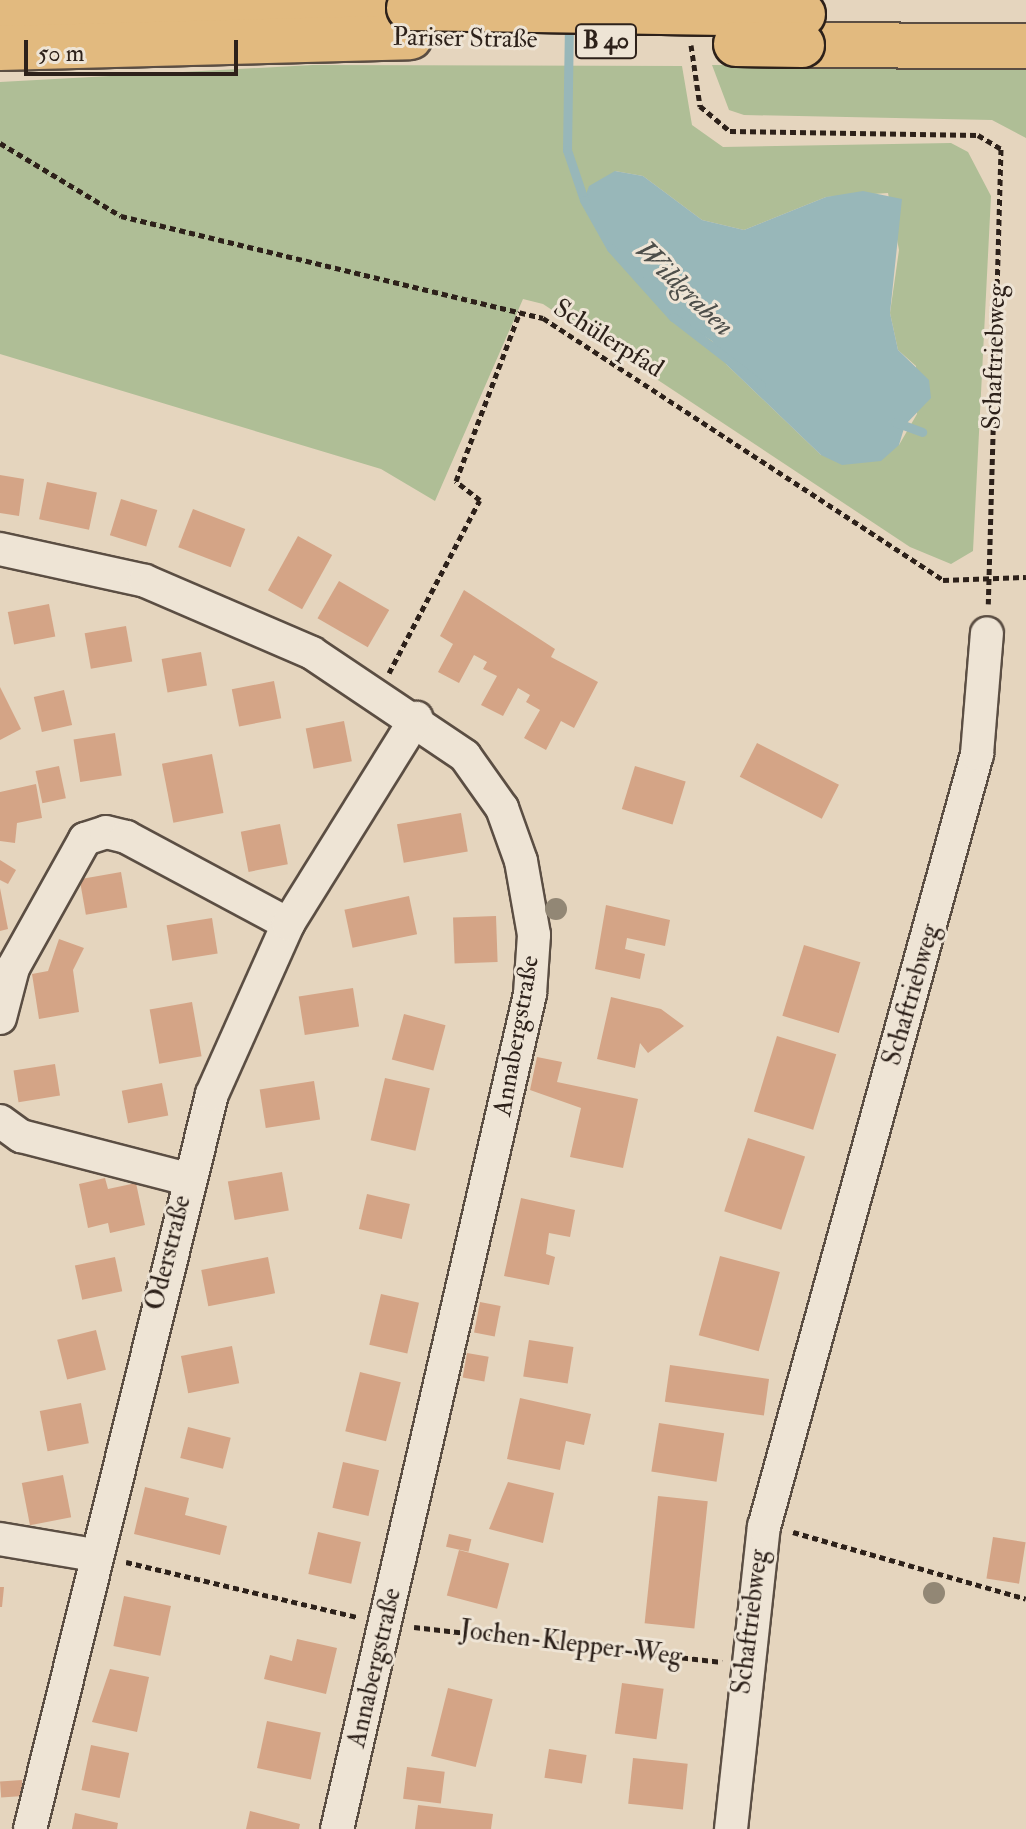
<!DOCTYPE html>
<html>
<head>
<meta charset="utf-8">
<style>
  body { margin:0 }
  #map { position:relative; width:1026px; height:1829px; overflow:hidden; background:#e5d5be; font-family:"IM FELL Double Pica",serif }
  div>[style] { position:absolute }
  .green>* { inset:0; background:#afbe96 }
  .water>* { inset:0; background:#98b7b9 }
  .stream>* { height:9px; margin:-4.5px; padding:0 4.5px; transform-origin:4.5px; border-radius:4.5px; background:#98b7b9 }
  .building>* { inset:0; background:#d4a486; transform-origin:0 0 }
  .path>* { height:5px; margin-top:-2.5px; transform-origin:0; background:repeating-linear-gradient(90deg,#2d211a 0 6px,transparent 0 10px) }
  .roads { filter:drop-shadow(2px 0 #5b4e43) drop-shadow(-2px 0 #5b4e43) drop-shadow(0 2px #5b4e43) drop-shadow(0 -2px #5b4e43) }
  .minor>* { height:32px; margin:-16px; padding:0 16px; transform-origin:16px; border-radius:16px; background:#eee4d5 }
  .highway>* { height:44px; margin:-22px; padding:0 22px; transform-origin:22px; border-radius:22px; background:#e2ba7f }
  .bridges { filter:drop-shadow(2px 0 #2d211a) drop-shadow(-2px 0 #2d211a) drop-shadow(0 2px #2d211a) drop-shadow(0 -2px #2d211a) }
  .highway-bridge>* { height:44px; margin:-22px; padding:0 22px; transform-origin:22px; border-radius:22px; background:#e2ba7f }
  .trees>* { width:22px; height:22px; margin:-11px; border-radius:50%; background:#928775 }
  span { translate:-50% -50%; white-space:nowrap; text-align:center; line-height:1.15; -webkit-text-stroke:6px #eee4d5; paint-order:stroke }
  .shield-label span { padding:2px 6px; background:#eee4d5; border:2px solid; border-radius:6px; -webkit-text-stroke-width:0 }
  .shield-label { font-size:24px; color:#2d211a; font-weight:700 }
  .street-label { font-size:26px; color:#2d211a }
  .water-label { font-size:28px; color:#4d4e4a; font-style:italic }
  .scale { position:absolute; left:24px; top:40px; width:214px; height:36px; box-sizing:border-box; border:4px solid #2d211a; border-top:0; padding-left:10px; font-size:24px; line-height:28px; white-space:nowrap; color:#2d211a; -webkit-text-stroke:6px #eee4d5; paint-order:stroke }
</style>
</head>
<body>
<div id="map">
  <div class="green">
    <i style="clip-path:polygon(evenodd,313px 65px,682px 66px,692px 125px,723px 147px,951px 143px,968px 152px,991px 196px,973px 551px,951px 564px,910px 547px,543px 304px,523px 299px,435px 501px,381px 469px,0 354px,0 82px,313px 65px,615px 171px,643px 176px,702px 220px,744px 230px,826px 197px,888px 193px,899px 250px,890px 313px,898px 350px,916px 366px,917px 414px,899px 445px,821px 455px,727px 365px,712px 341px,673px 317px,615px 171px)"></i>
    <i style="clip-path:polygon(712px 65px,1026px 67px,1026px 138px,992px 120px,744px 115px,729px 110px)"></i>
  </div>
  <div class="water">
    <i style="clip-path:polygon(615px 171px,643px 176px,702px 220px,744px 230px,826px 197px,863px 191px,902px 199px,890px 313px,898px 350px,929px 380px,931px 398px,905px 425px,899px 445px,881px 461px,842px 465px,821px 455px,727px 365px,712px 341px,673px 317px,611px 248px,584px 200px,589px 186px)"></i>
  </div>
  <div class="stream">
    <i style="left:569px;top:23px;width:127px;rotate:90.9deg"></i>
    <i style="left:567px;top:150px;width:53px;rotate:71.2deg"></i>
    <i style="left:584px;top:200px;width:55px;rotate:60.6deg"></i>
    <i style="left:611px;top:248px;width:93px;rotate:48.1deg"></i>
    <i style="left:673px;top:317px;width:111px;rotate:37.7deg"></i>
    <i style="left:895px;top:422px;width:29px;rotate:20deg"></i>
  </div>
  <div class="building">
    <i style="clip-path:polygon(0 475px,24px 479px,19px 516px,0 513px)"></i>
    <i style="left:47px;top:482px;width:51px;height:38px;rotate:12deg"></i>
    <i style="left:121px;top:499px;width:38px;height:38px;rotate:17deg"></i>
    <i style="left:193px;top:509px;width:56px;height:41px;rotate:21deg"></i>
    <i style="left:298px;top:536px;width:39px;height:62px;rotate:29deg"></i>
    <i style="left:339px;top:581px;width:58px;height:43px;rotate:30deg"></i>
    <i style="clip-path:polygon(464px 590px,555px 649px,551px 657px,598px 682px,574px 728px,561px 721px,546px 750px,524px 738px,540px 710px,526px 702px,530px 695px,518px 688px,503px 716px,481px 705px,497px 676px,483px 669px,487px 662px,474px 655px,459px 683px,438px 672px,453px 644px,440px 636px)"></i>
    <i style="left:49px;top:604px;width:33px;height:42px;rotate:79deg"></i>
    <i style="left:126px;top:626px;width:36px;height:42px;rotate:80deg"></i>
    <i style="left:201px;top:652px;width:34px;height:40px;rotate:80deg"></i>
    <i style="left:274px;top:681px;width:38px;height:43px;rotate:79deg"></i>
    <i style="clip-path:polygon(0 687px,21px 729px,0 740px)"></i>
    <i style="left:64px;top:690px;width:36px;height:31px;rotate:77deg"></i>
    <i style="left:344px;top:721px;width:41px;height:39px;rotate:79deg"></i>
    <i style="left:115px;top:733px;width:43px;height:42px;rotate:81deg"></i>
    <i style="left:757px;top:743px;width:92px;height:38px;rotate:27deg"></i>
    <i style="left:212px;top:754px;width:60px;height:51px;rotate:79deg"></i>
    <i style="left:59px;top:766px;width:33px;height:24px;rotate:78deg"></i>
    <i style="left:635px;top:766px;width:53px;height:45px;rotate:17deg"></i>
    <i style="clip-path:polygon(36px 784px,42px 818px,17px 823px,15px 843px,0 841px,0 792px)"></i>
    <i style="left:461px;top:813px;width:39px;height:65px;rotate:80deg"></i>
    <i style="left:280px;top:824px;width:41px;height:40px;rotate:79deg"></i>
    <i style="clip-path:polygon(0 860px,16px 870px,8px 884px,0 880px)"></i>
    <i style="left:121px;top:872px;width:36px;height:42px;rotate:80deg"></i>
    <i style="clip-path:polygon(0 888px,8px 929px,0 931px)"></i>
    <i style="left:409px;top:896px;width:39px;height:66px;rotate:78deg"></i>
    <i style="clip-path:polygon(606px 905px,670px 920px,665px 946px,627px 938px,625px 949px,645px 954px,640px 979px,595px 969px)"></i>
    <i style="left:496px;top:916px;width:46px;height:43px;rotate:88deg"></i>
    <i style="left:212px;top:918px;width:36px;height:46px;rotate:81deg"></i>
    <i style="clip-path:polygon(59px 939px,84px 948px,73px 970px,79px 1012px,39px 1019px,32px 974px,48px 971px)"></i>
    <i style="left:804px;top:945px;width:59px;height:74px;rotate:17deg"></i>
    <i style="left:353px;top:988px;width:39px;height:55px;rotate:81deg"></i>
    <i style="clip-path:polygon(611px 997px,661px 1009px,684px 1026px,648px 1053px,640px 1043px,635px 1068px,597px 1059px)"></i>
    <i style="left:192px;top:1002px;width:55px;height:43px;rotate:80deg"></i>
    <i style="left:404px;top:1014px;width:43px;height:47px;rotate:15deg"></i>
    <i style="left:777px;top:1036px;width:62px;height:79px;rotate:17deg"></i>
    <i style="clip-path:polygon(537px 1057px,562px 1062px,557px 1082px,638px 1099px,623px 1168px,570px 1157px,581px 1108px,530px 1090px)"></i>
    <i style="left:55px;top:1064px;width:32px;height:42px;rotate:81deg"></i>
    <i style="left:385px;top:1078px;width:46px;height:64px;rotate:13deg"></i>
    <i style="left:314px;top:1081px;width:39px;height:55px;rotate:81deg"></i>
    <i style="left:162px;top:1083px;width:33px;height:41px;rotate:79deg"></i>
    <i style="left:748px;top:1138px;width:60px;height:77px;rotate:18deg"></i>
    <i style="left:282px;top:1172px;width:39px;height:55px;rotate:80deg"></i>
    <i style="clip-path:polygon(105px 1178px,108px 1189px,136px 1183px,145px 1225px,110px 1233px,108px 1223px,88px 1228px,79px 1184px)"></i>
    <i style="left:367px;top:1194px;width:44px;height:36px;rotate:13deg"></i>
    <i style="clip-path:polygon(521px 1198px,575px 1210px,570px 1237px,549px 1233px,546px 1254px,555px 1257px,549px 1285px,504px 1276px)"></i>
    <i style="left:720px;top:1256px;width:62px;height:82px;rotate:15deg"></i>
    <i style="left:115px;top:1257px;width:35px;height:41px;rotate:78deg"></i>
    <i style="left:268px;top:1257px;width:37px;height:68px;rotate:79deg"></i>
    <i style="left:381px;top:1294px;width:39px;height:52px;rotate:13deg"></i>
    <i style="left:480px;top:1302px;width:21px;height:31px;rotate:11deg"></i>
    <i style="left:96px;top:1330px;width:41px;height:40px;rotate:76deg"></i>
    <i style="left:529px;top:1340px;width:45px;height:37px;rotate:9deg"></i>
    <i style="left:232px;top:1346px;width:38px;height:52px;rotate:79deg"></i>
    <i style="left:467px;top:1353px;width:22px;height:25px;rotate:10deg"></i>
    <i style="left:670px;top:1365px;width:100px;height:37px;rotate:8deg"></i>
    <i style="left:360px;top:1372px;width:42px;height:61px;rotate:14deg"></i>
    <i style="clip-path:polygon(520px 1398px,591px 1414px,584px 1445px,566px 1441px,560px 1470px,507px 1459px)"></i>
    <i style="left:81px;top:1403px;width:41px;height:42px;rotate:79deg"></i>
    <i style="left:659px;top:1423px;width:66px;height:49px;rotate:9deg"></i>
    <i style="left:188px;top:1427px;width:44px;height:32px;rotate:14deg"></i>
    <i style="left:343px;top:1462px;width:37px;height:47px;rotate:13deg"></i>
    <i style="left:63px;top:1475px;width:43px;height:42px;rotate:79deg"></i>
    <i style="clip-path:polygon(508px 1482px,554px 1493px,543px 1543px,489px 1529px)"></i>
    <i style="clip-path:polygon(145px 1487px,189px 1498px,185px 1515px,227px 1526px,220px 1555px,134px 1534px)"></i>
    <i style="left:658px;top:1496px;width:50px;height:128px;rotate:6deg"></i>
    <i style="left:318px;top:1532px;width:44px;height:43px;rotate:13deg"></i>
    <i style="left:449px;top:1534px;width:23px;height:13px;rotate:13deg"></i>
    <i style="left:993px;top:1537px;width:33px;height:42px;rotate:9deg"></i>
    <i style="left:459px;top:1550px;width:52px;height:47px;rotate:15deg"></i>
    <i style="clip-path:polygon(0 1587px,4px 1587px,2px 1607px,0 1607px)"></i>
    <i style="left:124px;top:1596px;width:48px;height:51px;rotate:12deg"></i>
    <i style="clip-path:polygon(297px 1639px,337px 1648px,326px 1694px,264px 1679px,270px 1655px,292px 1661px)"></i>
    <i style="clip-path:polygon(110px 1669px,149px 1677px,137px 1732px,92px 1722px)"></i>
    <i style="left:622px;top:1683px;width:42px;height:51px;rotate:8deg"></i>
    <i style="left:448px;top:1688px;width:46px;height:70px;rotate:14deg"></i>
    <i style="left:267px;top:1721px;width:55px;height:48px;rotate:12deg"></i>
    <i style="left:91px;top:1745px;width:39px;height:46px;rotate:12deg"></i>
    <i style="left:549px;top:1749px;width:38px;height:29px;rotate:9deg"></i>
    <i style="left:633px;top:1758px;width:55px;height:46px;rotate:6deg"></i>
    <i style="left:407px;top:1767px;width:38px;height:32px;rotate:7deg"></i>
    <i style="left:22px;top:1780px;width:16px;height:22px;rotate:86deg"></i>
    <i style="clip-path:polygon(418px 1805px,493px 1814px,491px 1829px,415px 1829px)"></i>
    <i style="clip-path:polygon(250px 1811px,300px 1824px,299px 1829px,246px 1829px)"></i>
    <i style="clip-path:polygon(75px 1813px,118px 1823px,117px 1829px,72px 1829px)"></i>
  </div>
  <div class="path">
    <i style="left:691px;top:45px;width:62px;rotate:81.6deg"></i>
    <i style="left:700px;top:106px;width:39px;rotate:40deg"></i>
    <i style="left:730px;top:131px;width:248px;rotate:0.9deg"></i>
    <i style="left:978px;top:135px;width:27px;rotate:31deg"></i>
    <i style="left:1001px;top:149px;width:455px;rotate:91.6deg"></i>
    <i style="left:0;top:143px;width:141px;rotate:31.1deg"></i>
    <i style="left:121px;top:216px;width:434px;rotate:13.6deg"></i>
    <i style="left:543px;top:318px;width:478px;rotate:33.2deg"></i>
    <i style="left:943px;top:580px;width:83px;rotate:-2.1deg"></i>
    <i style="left:389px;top:673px;width:195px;rotate:-62.3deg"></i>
    <i style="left:480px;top:500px;width:31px;rotate:-142deg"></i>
    <i style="left:456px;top:481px;width:181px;rotate:-69.3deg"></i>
    <i style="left:793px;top:1532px;width:242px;rotate:16deg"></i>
    <i style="left:126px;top:1562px;width:237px;rotate:13.4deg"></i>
    <i style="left:414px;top:1627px;width:310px;rotate:6.5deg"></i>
  </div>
  <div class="roads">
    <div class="minor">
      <i style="left:0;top:549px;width:148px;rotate:12.4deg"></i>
      <i style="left:145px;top:581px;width:182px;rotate:23.3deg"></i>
      <i style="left:312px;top:653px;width:184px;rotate:33.9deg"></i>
      <i style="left:465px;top:756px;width:64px;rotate:54.6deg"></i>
      <i style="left:502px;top:808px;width:56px;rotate:70.3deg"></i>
      <i style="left:521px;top:861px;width:75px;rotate:80deg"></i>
      <i style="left:534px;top:935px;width:59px;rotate:93.9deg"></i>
      <i style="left:530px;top:994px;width:857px;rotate:103.01deg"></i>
      <i style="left:0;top:1018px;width:52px;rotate:-75.4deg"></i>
      <i style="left:13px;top:968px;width:148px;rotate:-60.8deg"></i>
      <i style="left:85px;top:839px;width:22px;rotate:-18deg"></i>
      <i style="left:106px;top:832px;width:21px;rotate:14deg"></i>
      <i style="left:126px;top:837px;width:184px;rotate:28.2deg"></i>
      <i style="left:0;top:1121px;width:26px;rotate:36deg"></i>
      <i style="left:21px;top:1136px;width:171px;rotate:14.5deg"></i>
      <i style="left:0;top:1539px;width:96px;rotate:9.6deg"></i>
      <i style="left:30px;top:1829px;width:757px;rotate:-76.09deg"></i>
      <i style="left:212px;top:1094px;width:186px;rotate:-65.9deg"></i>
      <i style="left:288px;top:924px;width:243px;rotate:-58.1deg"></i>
      <i style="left:731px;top:1829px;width:304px;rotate:-83.8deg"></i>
      <i style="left:764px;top:1527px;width:802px;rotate:-74.59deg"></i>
      <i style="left:977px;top:754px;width:121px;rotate:-85.3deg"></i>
    </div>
    <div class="highway">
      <i style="left:0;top:11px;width:409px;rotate:-0.4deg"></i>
      <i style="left:802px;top:45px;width:224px;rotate:0.3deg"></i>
      <i style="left:0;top:48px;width:410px;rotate:-1.5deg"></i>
    </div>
  </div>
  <div class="bridges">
    <div class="highway-bridge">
      <i style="left:409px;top:8px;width:394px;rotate:0.9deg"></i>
      <i style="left:736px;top:44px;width:66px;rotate:0.9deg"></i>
    </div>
  </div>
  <div class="trees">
    <i style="left:556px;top:909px"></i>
    <i style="left:934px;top:1593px"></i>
  </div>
  <div class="shield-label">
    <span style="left:606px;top:41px">B 40</span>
  </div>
  <div class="street-label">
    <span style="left:465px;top:39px;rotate:1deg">Pariser Straße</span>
    <span style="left:608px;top:339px;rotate:32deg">Schülerpfad</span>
    <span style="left:995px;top:357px;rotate:-88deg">Schaftriebweg</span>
    <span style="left:912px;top:995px;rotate:-74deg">Schaftriebweg</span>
    <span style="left:517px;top:1036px;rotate:-80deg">Annabergstraße</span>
    <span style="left:169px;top:1253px;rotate:-76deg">Oderstraße</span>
    <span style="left:751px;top:1622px;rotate:-83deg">Schaftriebweg</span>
    <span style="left:571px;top:1644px;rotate:7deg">Jochen-Klepper-Weg</span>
    <span style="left:375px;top:1668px;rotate:-77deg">Annabergstraße</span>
  </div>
  <div class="water-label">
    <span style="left:684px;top:289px;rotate:44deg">Wildgraben</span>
  </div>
  <div class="scale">50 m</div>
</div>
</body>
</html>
